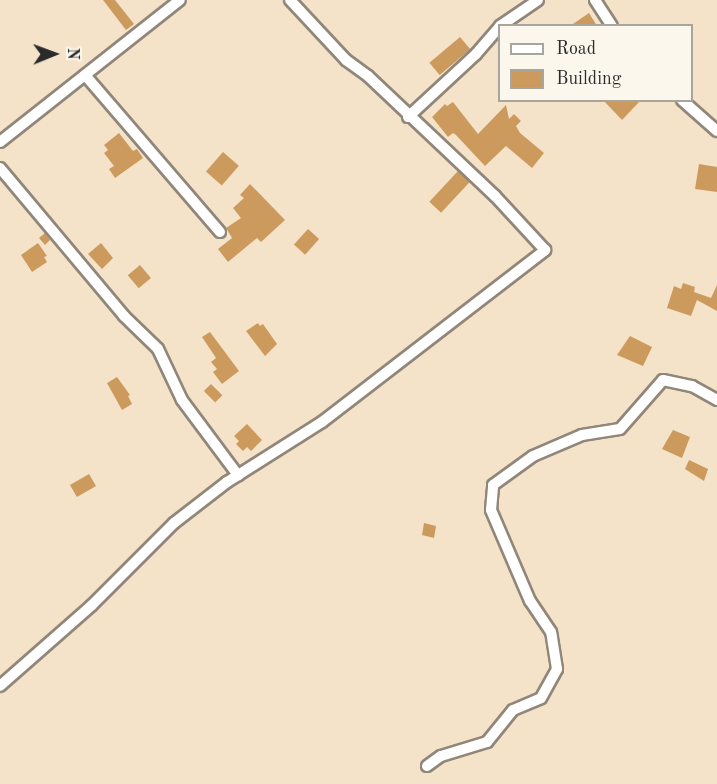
<!DOCTYPE html>
<html>
<head>
<meta charset="utf-8">
<style>
  body { margin:0 }
  #map { position:relative; width:717px; height:784px; overflow:hidden; background:#f4e3c9; font-family:"Old Standard TT",serif }
  div>[style] { position:absolute }
  .building>* { inset:0; background:#cd9a5d; transform-origin:0 0 }
  .roads { filter:drop-shadow(2px 0 #90877a) drop-shadow(-2px 0 #90877a) drop-shadow(0 2px #90877a) drop-shadow(0 -2px #90877a) }
  .minor>* { height:10px; margin:-5px; padding:0 5px; transform-origin:5px; border-radius:5px; background:#fff }
  span { translate:-50% -50%; white-space:nowrap; text-align:center; line-height:1.15; -webkit-text-stroke:5px #fbf7ec; paint-order:stroke }
  .legend { position:absolute; left:498px; top:24px; width:195px; height:78px; box-sizing:border-box; background:#fbf7ec; border:2px solid #a8a59f; margin:0; padding:8px 10px; list-style:none; font-size:18px; color:#2b2b2b }
  .legend li { display:flex; align-items:center; gap:12px; height:30px }
  .legend b { width:30px; border:2px solid #a8a59f }
  .north { position:absolute; left:24px; top:24px; width:60px; height:60px; -webkit-text-stroke:4px #fbf7ec; paint-order:stroke; rotate:89deg; font-size:16px; font-weight:700; line-height:24px; text-align:center; color:#2b2b2b }
  .north::after { content:''; display:block; margin:auto; width:21px; height:27px; background:#2b2b2b; clip-path:polygon(50% 0,100% 100%,50% 72%,0 100%) }
</style>
</head>
<body>
<div id="map">
  <div class="building">
    <i style="clip-path:polygon(103px 0,115px 0,134px 24px,126px 30px)"></i>
    <i style="clip-path:polygon(589px 13px,597px 26px,570px 26px)"></i>
    <i style="left:460px;top:37px;width:16px;height:40px;rotate:50deg"></i>
    <i style="clip-path:polygon(603px 100px,641px 100px,622px 120px)"></i>
    <i style="clip-path:polygon(453px 102px,478px 134px,506px 105px,509px 119px,514px 114px,521px 121px,516px 126px,520px 133px,544px 153px,532px 168px,506px 146px,485px 166px,456px 135px,453px 133px,448px 137px,432px 117px,445px 104px,447px 106px)"></i>
    <i style="clip-path:polygon(119px 133px,133px 151px,137px 149px,143px 158px,115px 178px,109px 169px,114px 166px,104px 153px,108px 150px,104px 145px)"></i>
    <i style="left:223px;top:152px;width:21px;height:26px;rotate:41deg"></i>
    <i style="clip-path:polygon(699px 164px,717px 167px,717px 192px,695px 189px)"></i>
    <i style="left:458px;top:171px;width:16px;height:42px;rotate:43deg"></i>
    <i style="clip-path:polygon(250px 184px,285px 220px,261px 242px,257px 238px,228px 262px,218px 249px,232px 238px,226px 228px,241px 218px,233px 208px,244px 198px,240px 195px)"></i>
    <i style="left:308px;top:229px;width:15px;height:21px;rotate:42deg"></i>
    <i style="clip-path:polygon(45px 233px,50px 240px,45px 245px,39px 238px)"></i>
    <i style="clip-path:polygon(38px 243px,47px 256px,44px 257px,47px 262px,32px 272px,21px 255px)"></i>
    <i style="clip-path:polygon(101px 243px,113px 258px,102px 269px,88px 254px)"></i>
    <i style="left:140px;top:265px;width:17px;height:16px;rotate:50deg"></i>
    <i style="clip-path:polygon(683px 283px,695px 287px,694px 292px,711px 298px,717px 285px,717px 311px,697px 300px,691px 316px,667px 308px,674px 286px,681px 289px)"></i>
    <i style="clip-path:polygon(258px 323px,260px 326px,263px 324px,277px 344px,265px 356px,246px 331px)"></i>
    <i style="clip-path:polygon(210px 332px,239px 371px,222px 384px,213px 372px,217px 369px,211px 362px,216px 358px,202px 337px)"></i>
    <i style="clip-path:polygon(630px 336px,652px 347px,643px 366px,617px 355px)"></i>
    <i style="clip-path:polygon(117px 377px,130px 395px,128px 396px,132px 404px,122px 410px,107px 383px)"></i>
    <i style="left:211px;top:384px;width:16px;height:10px;rotate:45deg"></i>
    <i style="clip-path:polygon(247px 424px,262px 440px,251px 451px,247px 447px,243px 451px,236px 444px,239px 441px,234px 436px)"></i>
    <i style="clip-path:polygon(673px 430px,690px 437px,682px 458px,662px 449px)"></i>
    <i style="clip-path:polygon(689px 460px,708px 469px,704px 481px,685px 469px)"></i>
    <i style="left:89px;top:474px;width:14px;height:22px;rotate:60deg"></i>
    <i style="clip-path:polygon(424px 523px,436px 526px,434px 538px,422px 535px)"></i>
  </div>
  <div class="roads">
    <div class="minor">
      <i style="left:595px;top:0;width:31px;rotate:57deg"></i>
      <i style="left:500px;top:26px;width:46px;rotate:-34.4deg"></i>
      <i style="left:85px;top:75px;width:207px;rotate:49.3deg"></i>
      <i style="left:682px;top:100px;width:47px;rotate:41.5deg"></i>
      <i style="left:408px;top:117px;width:93px;rotate:-42.8deg"></i>
      <i style="left:476px;top:54px;width:37px;rotate:-49deg"></i>
      <i style="left:0;top:142px;width:229px;rotate:-38.3deg"></i>
      <i style="left:0;top:168px;width:193px;rotate:50deg"></i>
      <i style="left:124px;top:316px;width:47px;rotate:44.1deg"></i>
      <i style="left:158px;top:349px;width:56px;rotate:64.8deg"></i>
      <i style="left:182px;top:400px;width:94px;rotate:53.3deg"></i>
      <i style="left:0;top:686px;width:121px;rotate:-41.3deg"></i>
      <i style="left:91px;top:606px;width:117px;rotate:-45deg"></i>
      <i style="left:174px;top:523px;width:67px;rotate:-37.7deg"></i>
      <i style="left:227px;top:482px;width:112px;rotate:-32.3deg"></i>
      <i style="left:322px;top:422px;width:282px;rotate:-37.6deg"></i>
      <i style="left:545px;top:250px;width:74px;rotate:-132.8deg"></i>
      <i style="left:495px;top:196px;width:175px;rotate:-136.6deg"></i>
      <i style="left:368px;top:76px;width:27px;rotate:-144deg"></i>
      <i style="left:346px;top:60px;width:82px;rotate:-133deg"></i>
      <i style="left:427px;top:766px;width:17px;rotate:-36deg"></i>
      <i style="left:441px;top:756px;width:48px;rotate:-16.9deg"></i>
      <i style="left:487px;top:742px;width:41px;rotate:-50.9deg"></i>
      <i style="left:513px;top:710px;width:30px;rotate:-23deg"></i>
      <i style="left:541px;top:698px;width:33px;rotate:-61deg"></i>
      <i style="left:557px;top:669px;width:37px;rotate:-99deg"></i>
      <i style="left:551px;top:632px;width:37px;rotate:-124deg"></i>
      <i style="left:530px;top:601px;width:99px;rotate:-113.2deg"></i>
      <i style="left:491px;top:510px;width:25px;rotate:-85deg"></i>
      <i style="left:493px;top:485px;width:49px;rotate:-35.9deg"></i>
      <i style="left:533px;top:456px;width:53px;rotate:-23.2deg"></i>
      <i style="left:582px;top:435px;width:38px;rotate:-9deg"></i>
      <i style="left:620px;top:429px;width:65px;rotate:-48.7deg"></i>
      <i style="left:663px;top:380px;width:30px;rotate:12deg"></i>
      <i style="left:692px;top:386px;width:29px;rotate:29deg"></i>
    </div>
  </div>
  <ul class="legend">
  <li><b style="height:8px;background:#fff"></b>Road</li>
  <li><b style="height:16px;background:#cd9a5d"></b>Building</li>
  </ul>
  <div class="north">N</div>
</div>
</body>
</html>
